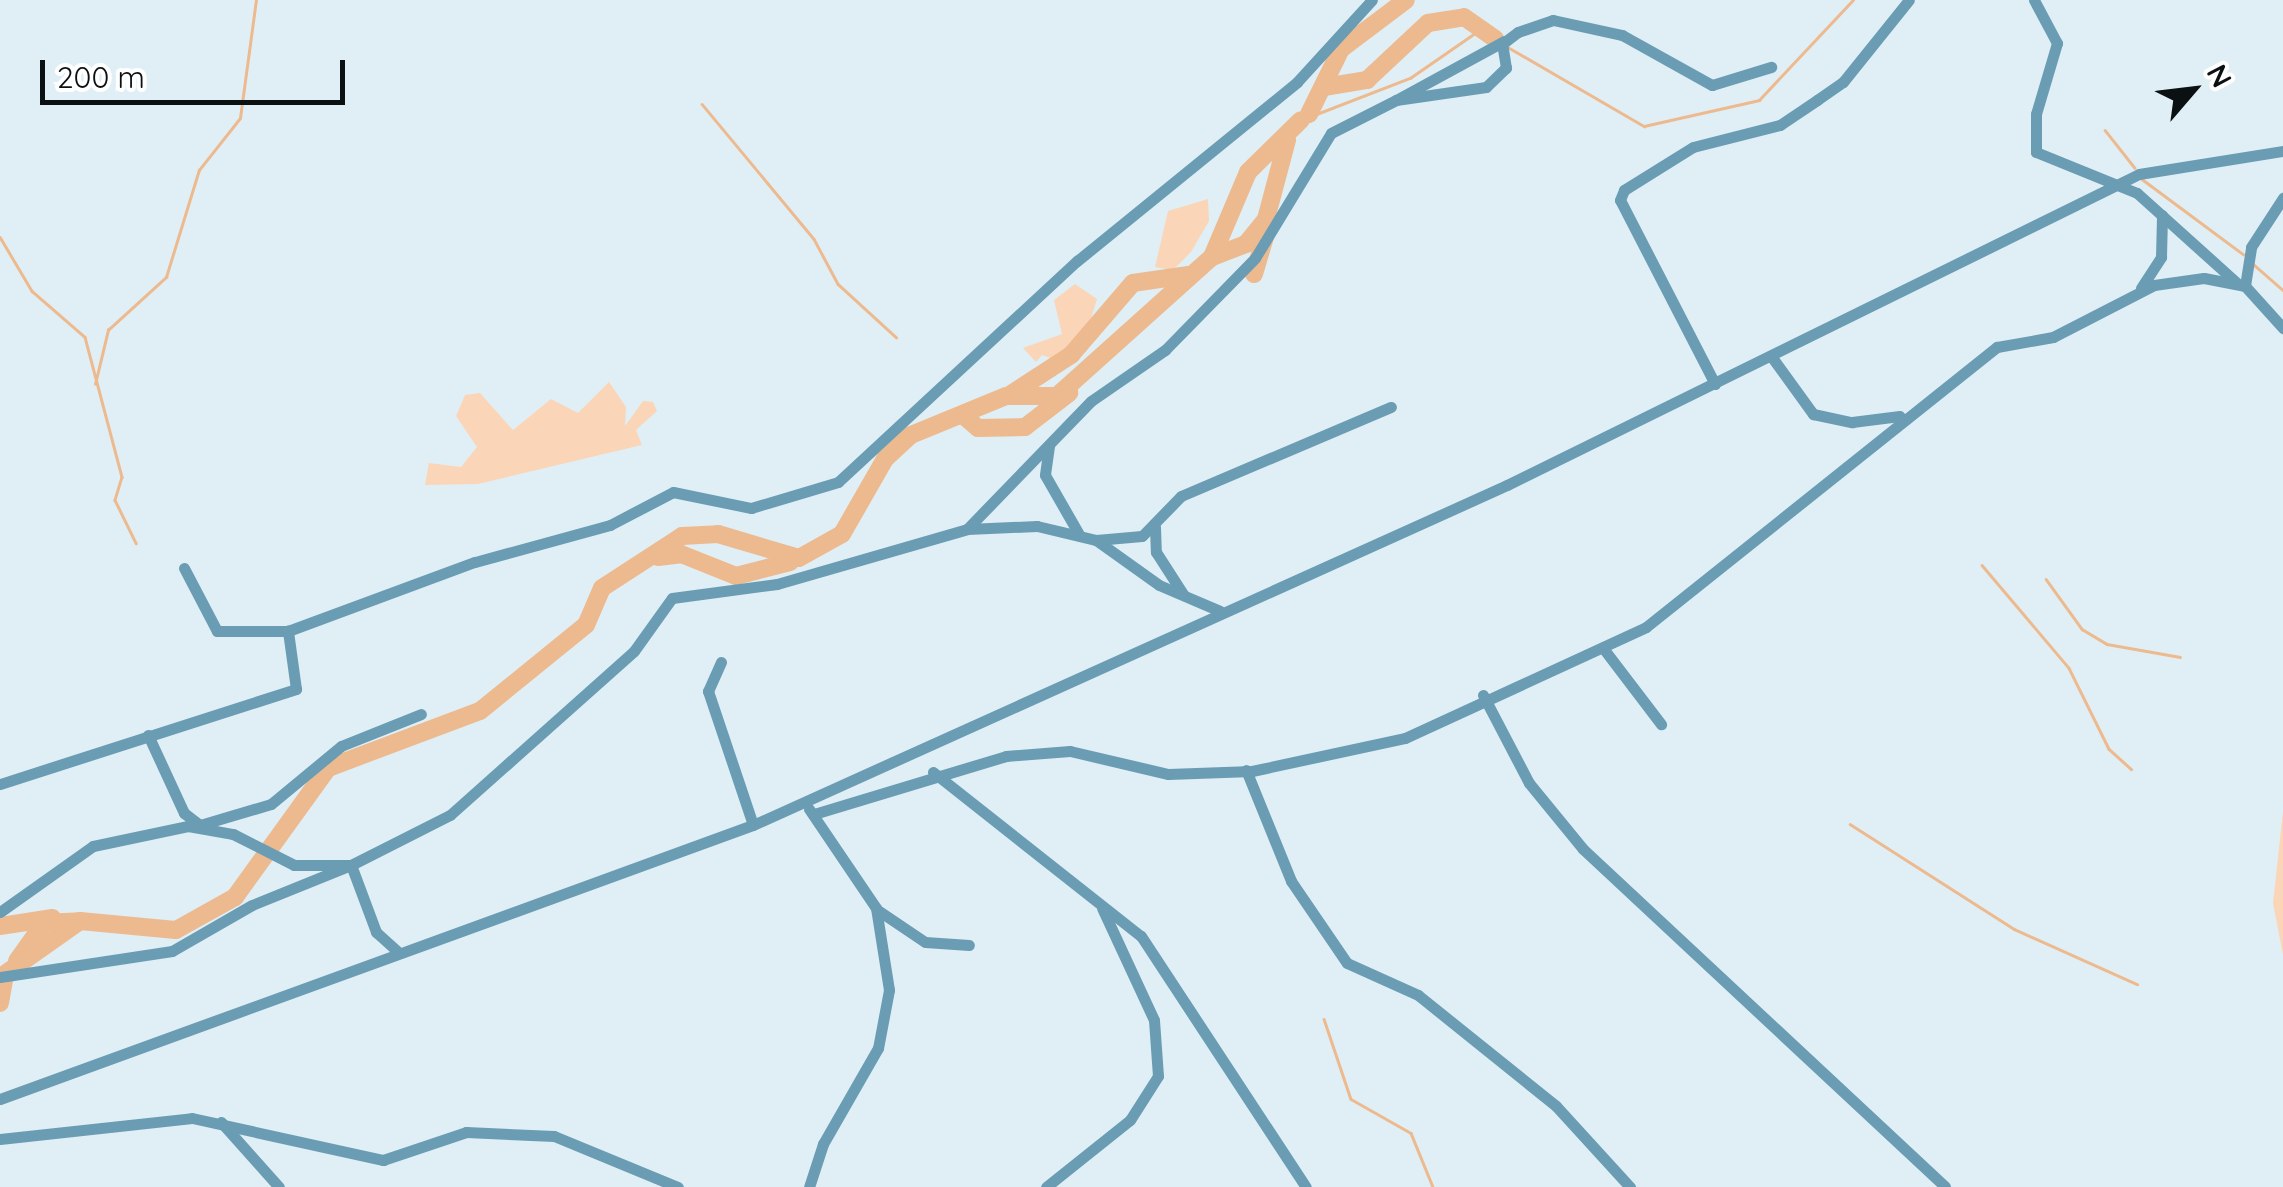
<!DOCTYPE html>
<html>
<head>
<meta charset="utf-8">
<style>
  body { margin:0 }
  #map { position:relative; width:2283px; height:1187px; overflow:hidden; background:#e0eff5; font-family:Quicksand,sans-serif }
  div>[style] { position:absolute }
  .green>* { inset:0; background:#fbd5b7 }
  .stream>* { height:2.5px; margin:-1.25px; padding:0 1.25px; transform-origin:1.25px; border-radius:1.25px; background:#edba8f }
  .river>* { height:18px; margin:-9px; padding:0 9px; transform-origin:9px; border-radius:9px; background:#edba8f }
  .minor>* { height:11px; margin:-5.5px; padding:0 5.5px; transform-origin:5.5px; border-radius:5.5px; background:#6a9db4 }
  span { translate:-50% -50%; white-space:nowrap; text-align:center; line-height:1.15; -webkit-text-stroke:8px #fff; paint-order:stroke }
  .north { position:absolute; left:2143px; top:40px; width:100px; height:100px; -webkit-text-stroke:8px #fff; paint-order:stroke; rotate:62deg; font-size:28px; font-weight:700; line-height:40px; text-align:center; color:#0b1012 }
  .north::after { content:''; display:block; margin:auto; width:35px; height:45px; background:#0b1012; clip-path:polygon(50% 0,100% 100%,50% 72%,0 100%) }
  .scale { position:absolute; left:40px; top:60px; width:305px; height:45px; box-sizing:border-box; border:5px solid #0b1012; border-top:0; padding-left:12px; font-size:30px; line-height:35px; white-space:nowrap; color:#0b1012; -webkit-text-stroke:8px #fff; paint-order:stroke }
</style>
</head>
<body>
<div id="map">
  <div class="green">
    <i style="clip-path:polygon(1208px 199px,1209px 221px,1191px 252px,1173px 270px,1155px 267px,1168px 211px)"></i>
    <i style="clip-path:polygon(1075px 284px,1097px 299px,1087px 331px,1059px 361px,1042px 355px,1036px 362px,1023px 348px,1062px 334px,1054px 300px)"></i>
    <i style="clip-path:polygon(609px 382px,626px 407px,625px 426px,643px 401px,653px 402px,657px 411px,636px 430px,642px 445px,478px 484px,425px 485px,429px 463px,461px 467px,477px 447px,456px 416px,465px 395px,480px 393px,513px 430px,551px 399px,578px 413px)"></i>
    <i style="clip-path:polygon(2283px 811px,2283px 955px,2273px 903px)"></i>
  </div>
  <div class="stream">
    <i style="left:1506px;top:46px;width:160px;rotate:30.1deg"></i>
    <i style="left:1644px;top:126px;width:118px;rotate:-12.7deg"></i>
    <i style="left:1759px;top:100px;width:137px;rotate:-46.8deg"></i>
    <i style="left:702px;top:104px;width:175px;rotate:50.3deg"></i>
    <i style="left:814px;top:239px;width:51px;rotate:61.9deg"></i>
    <i style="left:838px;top:284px;width:79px;rotate:42.4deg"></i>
    <i style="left:1301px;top:120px;width:117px;rotate:-21.1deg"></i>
    <i style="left:1410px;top:78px;width:79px;rotate:-34.7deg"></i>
    <i style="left:1475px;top:33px;width:21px;rotate:17deg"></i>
    <i style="left:2105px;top:130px;width:48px;rotate:51.7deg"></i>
    <i style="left:2142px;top:179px;width:126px;rotate:36.6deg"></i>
    <i style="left:0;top:237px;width:63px;rotate:59.3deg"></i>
    <i style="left:32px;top:291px;width:70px;rotate:41deg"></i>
    <i style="left:85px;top:337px;width:145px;rotate:75.2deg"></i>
    <i style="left:122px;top:477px;width:24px;rotate:107deg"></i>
    <i style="left:115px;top:500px;width:48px;rotate:64deg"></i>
    <i style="left:2252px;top:263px;width:41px;rotate:41.1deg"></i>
    <i style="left:95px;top:384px;width:56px;rotate:-76.5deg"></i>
    <i style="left:108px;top:330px;width:79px;rotate:-42.4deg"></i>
    <i style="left:166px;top:277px;width:112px;rotate:-72.9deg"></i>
    <i style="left:199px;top:170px;width:66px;rotate:-51.7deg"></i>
    <i style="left:240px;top:118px;width:119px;rotate:-82.3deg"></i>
    <i style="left:1982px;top:565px;width:135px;rotate:49.8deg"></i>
    <i style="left:2069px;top:668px;width:90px;rotate:63.7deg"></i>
    <i style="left:2109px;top:749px;width:30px;rotate:42deg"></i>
    <i style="left:2046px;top:579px;width:62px;rotate:54.2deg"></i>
    <i style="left:2082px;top:629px;width:29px;rotate:31deg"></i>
    <i style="left:2107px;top:644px;width:74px;rotate:10.1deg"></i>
    <i style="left:1850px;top:824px;width:195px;rotate:32.6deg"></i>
    <i style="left:2014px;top:929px;width:135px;rotate:24.1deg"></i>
    <i style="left:1324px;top:1019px;width:84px;rotate:71.4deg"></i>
    <i style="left:1351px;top:1099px;width:69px;rotate:29.5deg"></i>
    <i style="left:1411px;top:1133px;width:58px;rotate:67.8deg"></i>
  </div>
  <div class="river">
    <i style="left:1324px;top:87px;width:44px;rotate:-9.2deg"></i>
    <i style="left:1367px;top:80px;width:83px;rotate:-43.1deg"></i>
    <i style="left:1428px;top:23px;width:36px;rotate:-9deg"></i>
    <i style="left:1464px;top:17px;width:38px;rotate:35deg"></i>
    <i style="left:1309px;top:114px;width:72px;rotate:-63.8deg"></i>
    <i style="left:1341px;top:49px;width:81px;rotate:-37deg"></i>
    <i style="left:1212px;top:257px;width:36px;rotate:-21deg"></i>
    <i style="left:1246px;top:244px;width:32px;rotate:-51deg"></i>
    <i style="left:1266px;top:219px;width:82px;rotate:-75.1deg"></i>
    <i style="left:1254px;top:274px;width:46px;rotate:-73.5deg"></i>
    <i style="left:1011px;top:394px;width:72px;rotate:-33deg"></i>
    <i style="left:1071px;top:355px;width:95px;rotate:-49.3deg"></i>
    <i style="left:1133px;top:283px;width:56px;rotate:-8.3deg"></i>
    <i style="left:964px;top:416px;width:18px;rotate:41deg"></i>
    <i style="left:978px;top:428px;width:47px;rotate:-1.2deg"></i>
    <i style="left:1025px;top:427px;width:56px;rotate:-37.7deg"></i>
    <i style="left:658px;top:557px;width:23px;rotate:-7deg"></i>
    <i style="left:681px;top:554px;width:59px;rotate:21.8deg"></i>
    <i style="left:736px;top:576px;width:56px;rotate:-14.5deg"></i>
    <i style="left:0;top:926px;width:53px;rotate:-8.7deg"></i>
    <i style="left:17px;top:961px;width:47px;rotate:-54.6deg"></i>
    <i style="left:44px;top:923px;width:36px;rotate:-3deg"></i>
    <i style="left:0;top:1003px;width:29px;rotate:-80deg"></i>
    <i style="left:5px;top:974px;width:92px;rotate:-35.2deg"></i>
    <i style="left:80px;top:921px;width:96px;rotate:5.4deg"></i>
    <i style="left:176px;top:930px;width:68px;rotate:-29.2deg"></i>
    <i style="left:235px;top:897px;width:159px;rotate:-54.2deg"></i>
    <i style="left:328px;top:768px;width:162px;rotate:-20.6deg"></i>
    <i style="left:480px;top:711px;width:136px;rotate:-39.1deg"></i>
    <i style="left:586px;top:625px;width:40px;rotate:-66.6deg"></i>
    <i style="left:602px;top:588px;width:95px;rotate:-33deg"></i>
    <i style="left:682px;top:536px;width:36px;rotate:-3deg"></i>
    <i style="left:718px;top:534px;width:84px;rotate:16.5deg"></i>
    <i style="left:799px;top:558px;width:49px;rotate:-29.2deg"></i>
    <i style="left:842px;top:534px;width:86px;rotate:-60.2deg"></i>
    <i style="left:885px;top:459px;width:35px;rotate:-43deg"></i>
    <i style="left:911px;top:435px;width:103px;rotate:-22.3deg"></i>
    <i style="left:1006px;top:396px;width:51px"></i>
    <i style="left:1057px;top:396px;width:208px;rotate:-41.9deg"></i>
    <i style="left:1212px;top:257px;width:92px;rotate:-67deg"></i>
    <i style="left:1248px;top:172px;width:74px;rotate:-44.5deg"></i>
  </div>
  <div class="minor">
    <i style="left:2034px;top:0;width:49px;rotate:61.9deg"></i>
    <i style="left:2057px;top:43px;width:74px;rotate:106.5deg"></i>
    <i style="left:2036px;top:114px;width:38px;rotate:90deg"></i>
    <i style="left:2036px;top:152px;width:109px;rotate:22.1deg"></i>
    <i style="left:2137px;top:193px;width:136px;rotate:42deg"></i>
    <i style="left:1396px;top:100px;width:123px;rotate:-28.6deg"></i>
    <i style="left:2245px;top:286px;width:57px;rotate:47.9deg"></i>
    <i style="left:2141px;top:288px;width:37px;rotate:-57deg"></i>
    <i style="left:2161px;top:257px;width:42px;rotate:-88.6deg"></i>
    <i style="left:1771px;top:356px;width:72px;rotate:54.1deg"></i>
    <i style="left:1813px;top:414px;width:40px;rotate:12deg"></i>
    <i style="left:1852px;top:422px;width:48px;rotate:-7.1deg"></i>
    <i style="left:1715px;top:384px;width:207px;rotate:-117.3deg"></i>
    <i style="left:1620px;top:200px;width:11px;rotate:-68deg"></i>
    <i style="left:1624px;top:190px;width:81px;rotate:-31.9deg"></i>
    <i style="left:1693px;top:147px;width:90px;rotate:-14.2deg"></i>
    <i style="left:1780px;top:125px;width:45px;rotate:-34deg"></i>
    <i style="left:1817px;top:100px;width:32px;rotate:-35deg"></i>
    <i style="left:1843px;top:82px;width:105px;rotate:-51.2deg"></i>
    <i style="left:1049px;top:446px;width:29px;rotate:98deg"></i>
    <i style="left:1045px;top:475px;width:70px;rotate:60.2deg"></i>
    <i style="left:1155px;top:527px;width:25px;rotate:88deg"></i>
    <i style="left:1156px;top:552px;width:50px;rotate:57.3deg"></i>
    <i style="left:967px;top:529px;width:70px;rotate:-2.5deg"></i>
    <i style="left:1037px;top:526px;width:61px;rotate:13.3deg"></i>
    <i style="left:1096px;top:540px;width:77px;rotate:35.5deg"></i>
    <i style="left:1159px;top:585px;width:66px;rotate:23.1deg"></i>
    <i style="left:1096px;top:540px;width:46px;rotate:-5deg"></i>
    <i style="left:1142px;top:536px;width:56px;rotate:-45.7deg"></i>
    <i style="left:1181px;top:496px;width:228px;rotate:-23deg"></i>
    <i style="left:184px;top:568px;width:71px;rotate:62.4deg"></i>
    <i style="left:217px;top:631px;width:71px"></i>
    <i style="left:1603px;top:648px;width:96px;rotate:52.7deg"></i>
    <i style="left:721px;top:662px;width:32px;rotate:114deg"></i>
    <i style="left:708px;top:691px;width:141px;rotate:71.4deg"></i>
    <i style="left:1483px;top:695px;width:99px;rotate:62.4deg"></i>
    <i style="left:1529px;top:783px;width:85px;rotate:50.7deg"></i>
    <i style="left:1583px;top:849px;width:495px;rotate:43deg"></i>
    <i style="left:148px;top:735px;width:86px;rotate:65.2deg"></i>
    <i style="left:184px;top:813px;width:20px;rotate:37deg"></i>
    <i style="left:200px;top:825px;width:74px;rotate:-16.5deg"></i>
    <i style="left:271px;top:804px;width:91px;rotate:-39.6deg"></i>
    <i style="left:341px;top:746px;width:86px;rotate:-21.8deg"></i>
    <i style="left:1246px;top:770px;width:120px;rotate:67.9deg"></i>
    <i style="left:1291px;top:881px;width:99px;rotate:55.7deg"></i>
    <i style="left:1347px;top:963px;width:78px;rotate:24.3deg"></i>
    <i style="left:1418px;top:995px;width:177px;rotate:38.8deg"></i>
    <i style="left:1556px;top:1106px;width:110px;rotate:47.6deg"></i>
    <i style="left:933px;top:772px;width:265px;rotate:38.3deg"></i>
    <i style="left:1141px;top:936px;width:300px;rotate:56.7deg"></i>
    <i style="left:0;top:784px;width:311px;rotate:-17.8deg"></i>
    <i style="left:296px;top:689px;width:59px;rotate:-97.9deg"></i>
    <i style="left:288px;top:631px;width:199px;rotate:-20.3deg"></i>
    <i style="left:475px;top:562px;width:140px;rotate:-15.3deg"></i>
    <i style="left:610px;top:525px;width:71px;rotate:-27.6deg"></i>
    <i style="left:673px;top:492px;width:80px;rotate:11.6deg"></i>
    <i style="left:751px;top:508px;width:91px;rotate:-16.6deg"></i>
    <i style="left:838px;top:482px;width:326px;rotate:-42.8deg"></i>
    <i style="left:1077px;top:261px;width:284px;rotate:-39.1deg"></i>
    <i style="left:1297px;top:82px;width:111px;rotate:-47.6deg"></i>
    <i style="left:809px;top:809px;width:120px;rotate:55.9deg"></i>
    <i style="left:876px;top:908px;width:83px;rotate:81deg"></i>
    <i style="left:889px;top:990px;width:59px;rotate:100.7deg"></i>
    <i style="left:878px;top:1048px;width:111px;rotate:119.8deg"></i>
    <i style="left:823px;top:1144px;width:45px;rotate:108deg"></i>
    <i style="left:814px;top:814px;width:201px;rotate:-16.8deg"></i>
    <i style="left:1006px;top:756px;width:64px;rotate:-4.5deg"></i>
    <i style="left:1070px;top:751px;width:101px;rotate:13.2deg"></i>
    <i style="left:1168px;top:774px;width:84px;rotate:-2deg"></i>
    <i style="left:1252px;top:771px;width:157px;rotate:-12.2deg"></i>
    <i style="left:1405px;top:738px;width:265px;rotate:-24.7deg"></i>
    <i style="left:1646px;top:627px;width:449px;rotate:-38.6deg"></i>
    <i style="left:1997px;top:347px;width:57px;rotate:-10.1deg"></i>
    <i style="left:2053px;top:337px;width:114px;rotate:-27.2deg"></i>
    <i style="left:2154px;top:285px;width:50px;rotate:-8deg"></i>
    <i style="left:2204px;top:278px;width:42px;rotate:11deg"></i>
    <i style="left:2245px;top:286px;width:39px;rotate:-81deg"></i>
    <i style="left:2251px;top:247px;width:59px;rotate:-56.9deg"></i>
    <i style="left:879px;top:911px;width:55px;rotate:34deg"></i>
    <i style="left:925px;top:942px;width:44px;rotate:3.9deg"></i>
    <i style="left:0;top:912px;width:114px;rotate:-35.4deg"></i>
    <i style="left:93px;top:846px;width:97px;rotate:-11.9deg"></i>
    <i style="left:188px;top:826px;width:46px;rotate:10.1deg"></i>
    <i style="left:233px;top:834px;width:68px;rotate:26.9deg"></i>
    <i style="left:294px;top:865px;width:57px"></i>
    <i style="left:351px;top:865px;width:111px;rotate:-26.8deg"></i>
    <i style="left:450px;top:815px;width:246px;rotate:-41.7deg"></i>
    <i style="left:634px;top:651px;width:65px;rotate:-54.4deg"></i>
    <i style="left:672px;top:598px;width:106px;rotate:-7.6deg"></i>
    <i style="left:777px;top:584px;width:198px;rotate:-16.1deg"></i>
    <i style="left:967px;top:529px;width:178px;rotate:-45.9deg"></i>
    <i style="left:1091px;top:401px;width:90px;rotate:-34.6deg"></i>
    <i style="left:1165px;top:350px;width:129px;rotate:-45.6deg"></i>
    <i style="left:1255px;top:258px;width:146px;rotate:-58.7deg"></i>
    <i style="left:1331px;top:133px;width:73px;rotate:-26.9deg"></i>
    <i style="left:1396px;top:100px;width:91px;rotate:-8.2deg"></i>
    <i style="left:1486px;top:87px;width:28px;rotate:-44deg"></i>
    <i style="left:1506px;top:68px;width:24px;rotate:-99deg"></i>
    <i style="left:1502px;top:44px;width:20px;rotate:-37deg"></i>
    <i style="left:1518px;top:32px;width:37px;rotate:-19deg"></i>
    <i style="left:1553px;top:20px;width:71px;rotate:12.3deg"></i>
    <i style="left:1622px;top:35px;width:103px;rotate:29.1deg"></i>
    <i style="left:1712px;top:85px;width:62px;rotate:-17deg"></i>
    <i style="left:0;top:977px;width:174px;rotate:-8.6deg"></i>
    <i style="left:172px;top:951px;width:92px;rotate:-29.9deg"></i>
    <i style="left:252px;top:905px;width:107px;rotate:-22deg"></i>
    <i style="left:351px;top:865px;width:72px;rotate:69.5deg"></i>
    <i style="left:376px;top:932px;width:28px;rotate:42deg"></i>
    <i style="left:0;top:1099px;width:801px;rotate:-20deg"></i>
    <i style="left:753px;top:825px;width:827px;rotate:-24.27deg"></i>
    <i style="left:1507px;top:485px;width:704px;rotate:-26.2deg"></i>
    <i style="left:2139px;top:174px;width:146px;rotate:-9.1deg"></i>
    <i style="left:221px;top:1122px;width:87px;rotate:48.3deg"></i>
    <i style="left:0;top:1139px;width:193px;rotate:-6.2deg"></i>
    <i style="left:192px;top:1118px;width:196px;rotate:12.4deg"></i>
    <i style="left:383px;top:1160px;width:88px;rotate:-18.6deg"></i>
    <i style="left:466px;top:1132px;width:88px;rotate:2.6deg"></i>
    <i style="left:554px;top:1136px;width:134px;rotate:22.4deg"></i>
    <i style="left:1046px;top:1187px;width:107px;rotate:-38.6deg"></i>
    <i style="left:1130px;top:1120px;width:52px;rotate:-57.5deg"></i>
    <i style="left:1158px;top:1076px;width:56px;rotate:-94.1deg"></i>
    <i style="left:1154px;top:1020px;width:123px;rotate:-114.9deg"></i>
  </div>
  <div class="north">N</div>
  <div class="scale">200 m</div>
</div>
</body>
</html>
